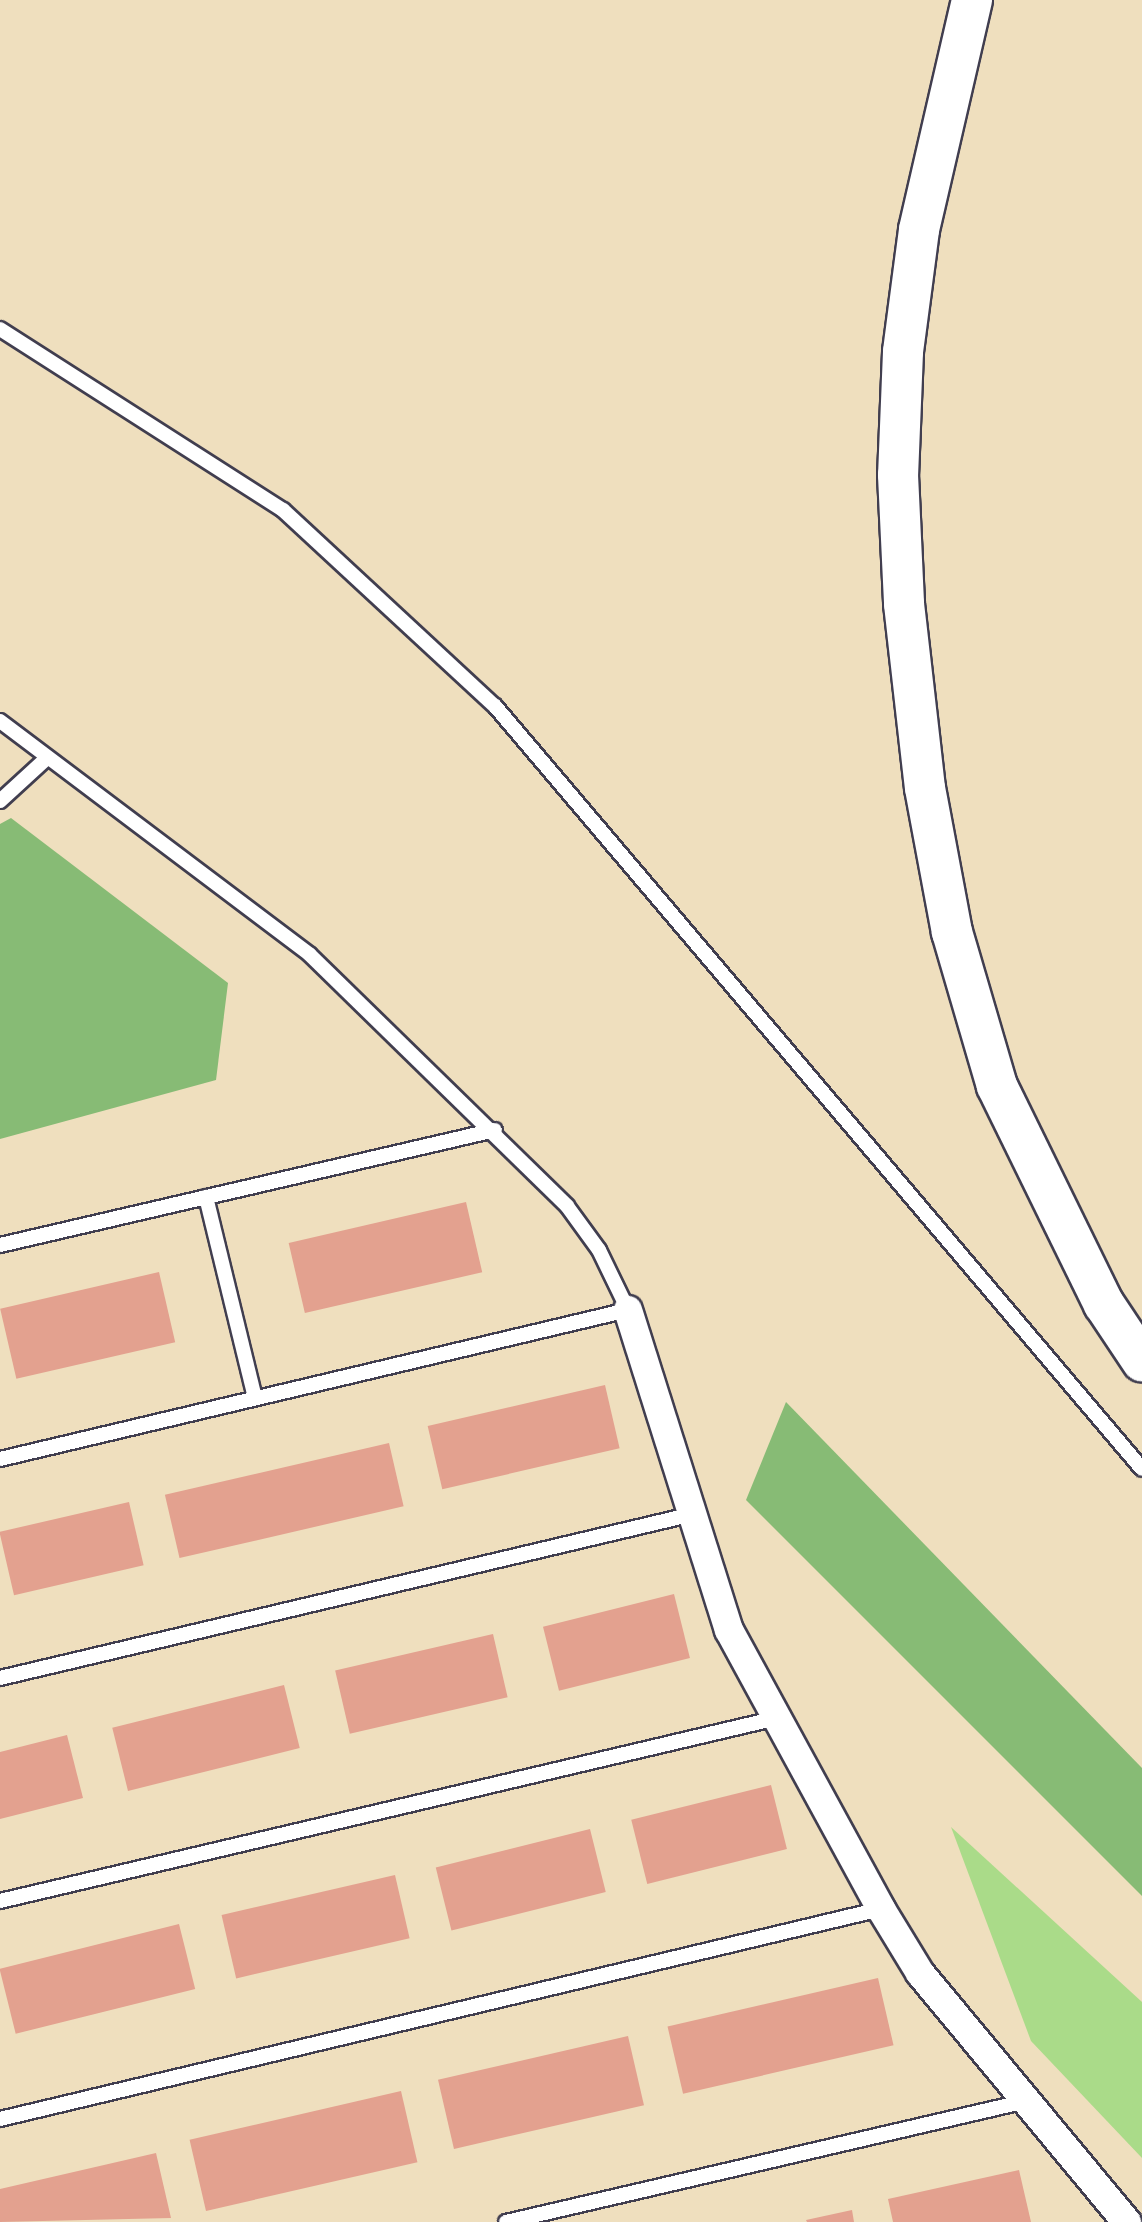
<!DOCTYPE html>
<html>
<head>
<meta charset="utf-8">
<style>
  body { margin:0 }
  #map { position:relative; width:1142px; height:2222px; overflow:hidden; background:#efdfbe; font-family:"Playpen Sans",sans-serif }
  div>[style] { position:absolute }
  .green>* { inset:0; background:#aadb89 }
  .forest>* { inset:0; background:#87bb75 }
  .building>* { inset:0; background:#e3a18f; transform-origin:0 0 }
  .roads { filter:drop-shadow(2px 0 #413e4f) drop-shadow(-2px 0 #413e4f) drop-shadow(0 2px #413e4f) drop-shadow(0 -2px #413e4f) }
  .service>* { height:14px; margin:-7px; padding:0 7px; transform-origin:7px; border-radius:7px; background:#fff }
  .minor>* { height:28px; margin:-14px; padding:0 14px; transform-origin:14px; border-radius:14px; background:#fff }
  .secondary>* { height:40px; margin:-20px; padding:0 20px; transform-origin:20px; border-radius:20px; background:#fff }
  span { translate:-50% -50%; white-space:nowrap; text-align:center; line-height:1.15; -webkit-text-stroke:8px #fcf5e5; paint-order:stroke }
</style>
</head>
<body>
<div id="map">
  <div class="green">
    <i style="clip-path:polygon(951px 1827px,1142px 2002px,1142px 2158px,1031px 2041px)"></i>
  </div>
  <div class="forest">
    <i style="clip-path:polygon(11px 818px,228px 983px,216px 1080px,0 1139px,0 824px)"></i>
    <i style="clip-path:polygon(786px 1402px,1142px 1768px,1142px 1896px,746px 1500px)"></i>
  </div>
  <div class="building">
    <i style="left:466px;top:1202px;width:72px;height:182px;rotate:77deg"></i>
    <i style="left:159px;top:1272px;width:72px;height:163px;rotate:77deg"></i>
    <i style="left:605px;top:1385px;width:65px;height:182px;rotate:77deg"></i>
    <i style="left:389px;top:1443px;width:65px;height:230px;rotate:77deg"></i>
    <i style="left:129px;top:1502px;width:65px;height:133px;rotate:77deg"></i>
    <i style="left:674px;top:1594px;width:66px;height:135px;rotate:76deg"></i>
    <i style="left:493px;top:1634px;width:65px;height:162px;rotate:77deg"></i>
    <i style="left:284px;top:1685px;width:65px;height:177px;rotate:76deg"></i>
    <i style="clip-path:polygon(67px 1735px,83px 1798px,0 1819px,0 1752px)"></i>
    <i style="left:771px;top:1785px;width:66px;height:144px;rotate:76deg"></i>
    <i style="left:590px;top:1829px;width:65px;height:159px;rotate:76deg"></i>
    <i style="left:395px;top:1875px;width:65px;height:178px;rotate:77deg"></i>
    <i style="left:179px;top:1924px;width:67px;height:185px;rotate:76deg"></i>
    <i style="left:878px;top:1978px;width:69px;height:216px;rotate:77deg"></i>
    <i style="left:628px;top:2036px;width:71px;height:195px;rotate:77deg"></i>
    <i style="left:401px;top:2091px;width:73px;height:217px;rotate:77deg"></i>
    <i style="clip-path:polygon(156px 2153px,171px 2218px,0 2222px,0 2189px)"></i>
    <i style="clip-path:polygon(1019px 2170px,1031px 2222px,893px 2222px,888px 2199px)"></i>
    <i style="clip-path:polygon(852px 2210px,854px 2222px,807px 2222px,806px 2220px)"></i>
  </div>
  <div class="roads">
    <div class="service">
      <i style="left:0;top:329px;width:336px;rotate:32.6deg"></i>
      <i style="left:283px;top:510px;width:289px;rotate:42.8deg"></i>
      <i style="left:495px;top:706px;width:1000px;rotate:49.7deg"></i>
      <i style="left:0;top:721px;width:388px;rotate:37deg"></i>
      <i style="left:310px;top:955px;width:359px;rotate:44.3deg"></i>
      <i style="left:567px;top:1206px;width:54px;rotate:54deg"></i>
      <i style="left:599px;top:1250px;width:67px;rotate:64.2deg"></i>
      <i style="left:628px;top:1310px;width:645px;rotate:166.65deg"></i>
      <i style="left:0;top:801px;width:64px;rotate:-42.5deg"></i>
      <i style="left:206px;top:1197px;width:207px;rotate:76.3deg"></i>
      <i style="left:0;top:1245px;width:508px;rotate:-13.08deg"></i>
      <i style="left:0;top:1678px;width:712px;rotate:-13.31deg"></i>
      <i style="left:0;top:1901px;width:798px;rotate:-13.25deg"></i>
      <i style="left:0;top:2119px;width:906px;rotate:-13.41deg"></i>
      <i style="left:506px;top:2222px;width:530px;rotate:-13.09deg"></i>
    </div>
    <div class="minor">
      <i style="left:628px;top:1310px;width:336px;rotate:72.5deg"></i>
      <i style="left:729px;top:1630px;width:318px;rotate:61.4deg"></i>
      <i style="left:881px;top:1909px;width:75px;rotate:58.6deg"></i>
      <i style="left:920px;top:1973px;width:324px;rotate:50.3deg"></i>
    </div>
    <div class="secondary">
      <i style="left:972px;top:0;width:236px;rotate:103deg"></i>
      <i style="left:919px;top:230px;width:123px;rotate:97.5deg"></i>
      <i style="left:903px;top:352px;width:123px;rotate:92.3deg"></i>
      <i style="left:898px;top:475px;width:129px;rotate:87.3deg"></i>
      <i style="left:904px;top:604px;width:185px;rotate:83.5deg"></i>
      <i style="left:925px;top:788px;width:147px;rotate:79.4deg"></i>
      <i style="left:952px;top:932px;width:160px;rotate:73.7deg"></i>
      <i style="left:997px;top:1086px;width:243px;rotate:63.9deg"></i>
      <i style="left:1104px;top:1304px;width:69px;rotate:56.3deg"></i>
    </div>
  </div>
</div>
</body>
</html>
